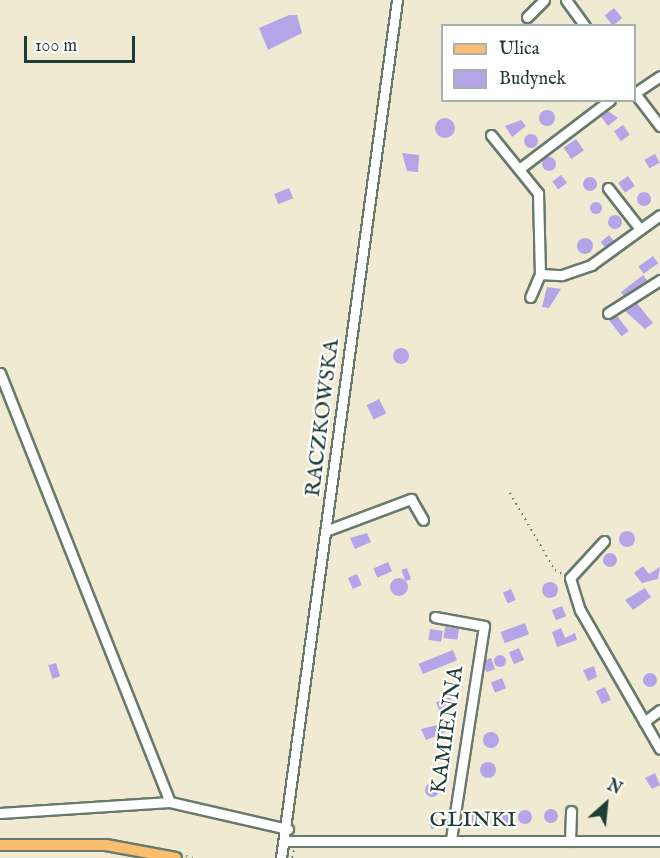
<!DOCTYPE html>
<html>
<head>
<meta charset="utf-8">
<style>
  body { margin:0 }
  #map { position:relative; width:660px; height:858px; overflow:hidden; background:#f1ead2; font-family:"IM FELL English",serif }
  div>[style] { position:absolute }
  .building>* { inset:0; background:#b6a4e8; transform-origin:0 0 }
  .round { border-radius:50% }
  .path>* { height:1.5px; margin-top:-0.75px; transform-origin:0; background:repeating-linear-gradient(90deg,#687a6b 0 1.5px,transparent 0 6px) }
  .roads { filter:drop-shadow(2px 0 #687a6b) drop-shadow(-2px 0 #687a6b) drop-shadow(0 2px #687a6b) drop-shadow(0 -2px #687a6b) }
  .minor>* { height:9px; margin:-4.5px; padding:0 4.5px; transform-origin:4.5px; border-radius:4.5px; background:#fff }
  .major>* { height:10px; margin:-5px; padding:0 5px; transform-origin:5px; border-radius:5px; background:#fbbd6e }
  span { translate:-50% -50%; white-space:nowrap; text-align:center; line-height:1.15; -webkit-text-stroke:4.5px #fff; paint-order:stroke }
  .street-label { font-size:22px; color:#1f3d34 }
  .legend { position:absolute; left:441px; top:24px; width:195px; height:78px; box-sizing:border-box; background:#fff; border:2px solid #a5b1ae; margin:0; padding:8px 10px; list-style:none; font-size:18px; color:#1f3d34 }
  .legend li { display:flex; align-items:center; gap:12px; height:30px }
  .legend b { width:30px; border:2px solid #a5b1ae }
  .north { position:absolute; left:576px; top:774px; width:60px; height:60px; -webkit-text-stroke:4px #fff; paint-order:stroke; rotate:27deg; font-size:16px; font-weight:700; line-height:24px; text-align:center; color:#1f3d34 }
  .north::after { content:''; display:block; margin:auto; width:21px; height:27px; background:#1f3d34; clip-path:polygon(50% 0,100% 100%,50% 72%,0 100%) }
  .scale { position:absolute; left:24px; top:36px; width:111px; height:27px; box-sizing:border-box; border:3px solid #1f3d34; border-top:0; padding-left:8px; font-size:18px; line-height:21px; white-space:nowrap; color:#1f3d34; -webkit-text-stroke:4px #fff; paint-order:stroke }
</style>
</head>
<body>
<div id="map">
  <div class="building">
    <i style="left:614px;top:8px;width:13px;height:12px;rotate:51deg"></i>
    <i style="clip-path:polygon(289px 15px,297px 15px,302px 33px,268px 50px,259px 28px)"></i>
    <i class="round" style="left:539px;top:110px;width:16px;height:16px"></i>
    <i style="clip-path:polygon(608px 111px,618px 118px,608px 126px,601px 117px)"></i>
    <i class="round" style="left:435px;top:118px;width:20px;height:20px"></i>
    <i style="clip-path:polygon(521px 120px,526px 126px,512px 137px,505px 126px)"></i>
    <i style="left:623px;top:125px;width:12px;height:11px;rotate:55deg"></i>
    <i class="round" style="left:524px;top:134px;width:14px;height:14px"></i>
    <i style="left:576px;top:139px;width:14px;height:15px;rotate:56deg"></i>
    <i style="clip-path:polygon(402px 153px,419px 155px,418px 172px,407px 171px)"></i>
    <i style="left:655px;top:154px;width:10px;height:12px;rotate:61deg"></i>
    <i class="round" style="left:542px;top:157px;width:14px;height:14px"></i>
    <i style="left:561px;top:175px;width:10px;height:11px;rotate:53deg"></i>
    <i style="left:628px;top:176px;width:12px;height:12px;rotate:55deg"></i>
    <i class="round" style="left:583px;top:177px;width:14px;height:14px"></i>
    <i style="left:289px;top:188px;width:11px;height:16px;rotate:68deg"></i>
    <i class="round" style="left:637px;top:192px;width:14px;height:14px"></i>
    <i class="round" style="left:590px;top:202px;width:12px;height:12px"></i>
    <i class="round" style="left:608px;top:215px;width:14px;height:14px"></i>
    <i style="left:609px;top:235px;width:8px;height:11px;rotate:50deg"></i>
    <i class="round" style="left:577px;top:238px;width:16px;height:16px"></i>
    <i style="left:653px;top:256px;width:9px;height:18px;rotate:54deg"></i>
    <i style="left:643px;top:275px;width:11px;height:28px;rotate:52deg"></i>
    <i style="clip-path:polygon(547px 287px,561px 289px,549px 308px,542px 307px)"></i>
    <i style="clip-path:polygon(635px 301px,653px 323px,645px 329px,624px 310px)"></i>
    <i style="left:614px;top:312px;width:24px;height:9px;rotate:52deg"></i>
    <i class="round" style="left:393px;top:348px;width:16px;height:16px"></i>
    <i style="left:379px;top:399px;width:16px;height:14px;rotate:63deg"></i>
    <i class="round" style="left:619px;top:531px;width:16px;height:16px"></i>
    <i style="clip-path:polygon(367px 533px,371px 542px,355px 549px,350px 538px)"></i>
    <i class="round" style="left:603px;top:553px;width:14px;height:14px"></i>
    <i style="left:388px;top:562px;width:10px;height:16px;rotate:66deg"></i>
    <i style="clip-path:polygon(643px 566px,649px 574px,660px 567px,658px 579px,642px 583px,634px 573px)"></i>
    <i style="left:407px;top:568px;width:12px;height:6px;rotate:70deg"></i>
    <i style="left:357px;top:574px;width:12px;height:10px;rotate:66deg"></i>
    <i class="round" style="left:390px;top:578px;width:18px;height:18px"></i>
    <i class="round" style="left:542px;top:582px;width:16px;height:16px"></i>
    <i style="clip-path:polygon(645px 588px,651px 597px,633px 610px,625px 600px)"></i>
    <i style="left:511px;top:589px;width:12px;height:9px;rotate:66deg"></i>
    <i style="left:562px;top:606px;width:11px;height:11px;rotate:68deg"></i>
    <i style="left:525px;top:623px;width:12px;height:26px;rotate:70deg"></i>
    <i style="left:445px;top:627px;width:14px;height:11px;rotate:8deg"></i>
    <i style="clip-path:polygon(561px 628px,565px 638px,575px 633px,577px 640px,557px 647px,552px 632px)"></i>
    <i style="left:430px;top:629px;width:13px;height:11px;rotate:9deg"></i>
    <i style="left:519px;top:648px;width:13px;height:11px;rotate:67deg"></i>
    <i style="left:453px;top:650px;width:11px;height:37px;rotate:68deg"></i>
    <i class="round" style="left:494px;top:655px;width:12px;height:12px"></i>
    <i style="left:491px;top:658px;width:12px;height:9px;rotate:70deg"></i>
    <i style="left:56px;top:663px;width:14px;height:8px;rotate:73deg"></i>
    <i style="clip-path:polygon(594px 666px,597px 677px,588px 681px,583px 670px)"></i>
    <i class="round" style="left:643px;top:673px;width:14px;height:14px"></i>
    <i style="left:502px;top:678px;width:11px;height:12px;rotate:68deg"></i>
    <i style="left:605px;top:687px;width:14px;height:10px;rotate:65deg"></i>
    <i style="left:450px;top:697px;width:11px;height:15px;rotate:68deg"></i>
    <i style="clip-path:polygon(445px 723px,448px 731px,426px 740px,421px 729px)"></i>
    <i class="round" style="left:483px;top:732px;width:16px;height:16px"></i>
    <i class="round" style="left:480px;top:762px;width:16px;height:16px"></i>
    <i style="clip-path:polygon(655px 773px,660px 785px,652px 789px,645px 778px)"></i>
    <i class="round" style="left:425px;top:783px;width:14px;height:14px"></i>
    <i class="round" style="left:544px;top:809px;width:14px;height:14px"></i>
    <i class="round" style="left:518px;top:810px;width:14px;height:14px"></i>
    <i class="round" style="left:498px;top:812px;width:14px;height:14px"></i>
    <i style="left:472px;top:813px;width:12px;height:11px"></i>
    <i style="left:435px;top:816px;width:11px;height:8px;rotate:68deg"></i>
  </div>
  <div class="path">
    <i style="left:510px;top:493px;width:89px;rotate:59.7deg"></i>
    <i style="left:555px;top:570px;width:8px;rotate:30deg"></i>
    <i style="left:186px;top:856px;width:7px;rotate:16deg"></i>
    <i style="left:292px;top:858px;width:8px;rotate:-76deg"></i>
  </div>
  <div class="roads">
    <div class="minor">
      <i style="left:566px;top:0;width:32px;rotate:54deg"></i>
      <i style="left:527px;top:17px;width:24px;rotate:-45deg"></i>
      <i style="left:634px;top:92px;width:43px;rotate:52.6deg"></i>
      <i style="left:635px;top:93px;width:30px;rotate:-34deg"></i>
      <i style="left:491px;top:135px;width:75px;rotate:51deg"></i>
      <i style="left:538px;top:193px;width:81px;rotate:88.6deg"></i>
      <i style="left:540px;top:274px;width:25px;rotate:113deg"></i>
      <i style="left:519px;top:169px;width:114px;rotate:-37.2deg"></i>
      <i style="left:608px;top:188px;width:52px;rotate:52deg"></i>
      <i style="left:540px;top:274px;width:22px;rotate:3deg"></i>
      <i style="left:562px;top:275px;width:31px;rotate:-19deg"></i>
      <i style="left:591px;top:265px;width:85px;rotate:-35.9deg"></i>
      <i style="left:608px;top:313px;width:62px;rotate:-32.4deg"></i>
      <i style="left:0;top:373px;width:461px;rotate:68.4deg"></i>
      <i style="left:328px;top:530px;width:89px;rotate:-20.5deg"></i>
      <i style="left:411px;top:499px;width:24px;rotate:60deg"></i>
      <i style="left:604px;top:541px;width:50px;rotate:132.6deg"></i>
      <i style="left:570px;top:578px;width:34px;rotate:73deg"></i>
      <i style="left:580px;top:610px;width:160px;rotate:60.1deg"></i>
      <i style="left:435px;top:617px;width:50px;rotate:10.4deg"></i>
      <i style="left:484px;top:626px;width:217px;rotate:98.8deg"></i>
      <i style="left:644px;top:722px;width:20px;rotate:-37deg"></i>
      <i style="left:0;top:813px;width:170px;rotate:-3.7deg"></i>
      <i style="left:170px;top:802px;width:121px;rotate:12.9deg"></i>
      <i style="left:287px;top:841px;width:373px"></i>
      <i style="left:570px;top:841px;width:30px;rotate:-88deg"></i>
      <i style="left:281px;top:858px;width:866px;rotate:-82.3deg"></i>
    </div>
    <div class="major">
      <i style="left:0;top:845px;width:106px"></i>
      <i style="left:106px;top:845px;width:71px;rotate:10.5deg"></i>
    </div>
  </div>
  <div class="street-label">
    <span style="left:323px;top:418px;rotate:-83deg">RACZKOWSKA</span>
    <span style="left:448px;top:730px;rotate:-82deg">KAMIENNA</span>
    <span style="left:473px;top:821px">GLINKI</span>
  </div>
  <ul class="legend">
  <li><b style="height:8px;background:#fbbd6e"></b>Ulica</li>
  <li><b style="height:16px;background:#b6a4e8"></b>Budynek</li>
  </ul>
  <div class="north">N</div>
  <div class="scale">100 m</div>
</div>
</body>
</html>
